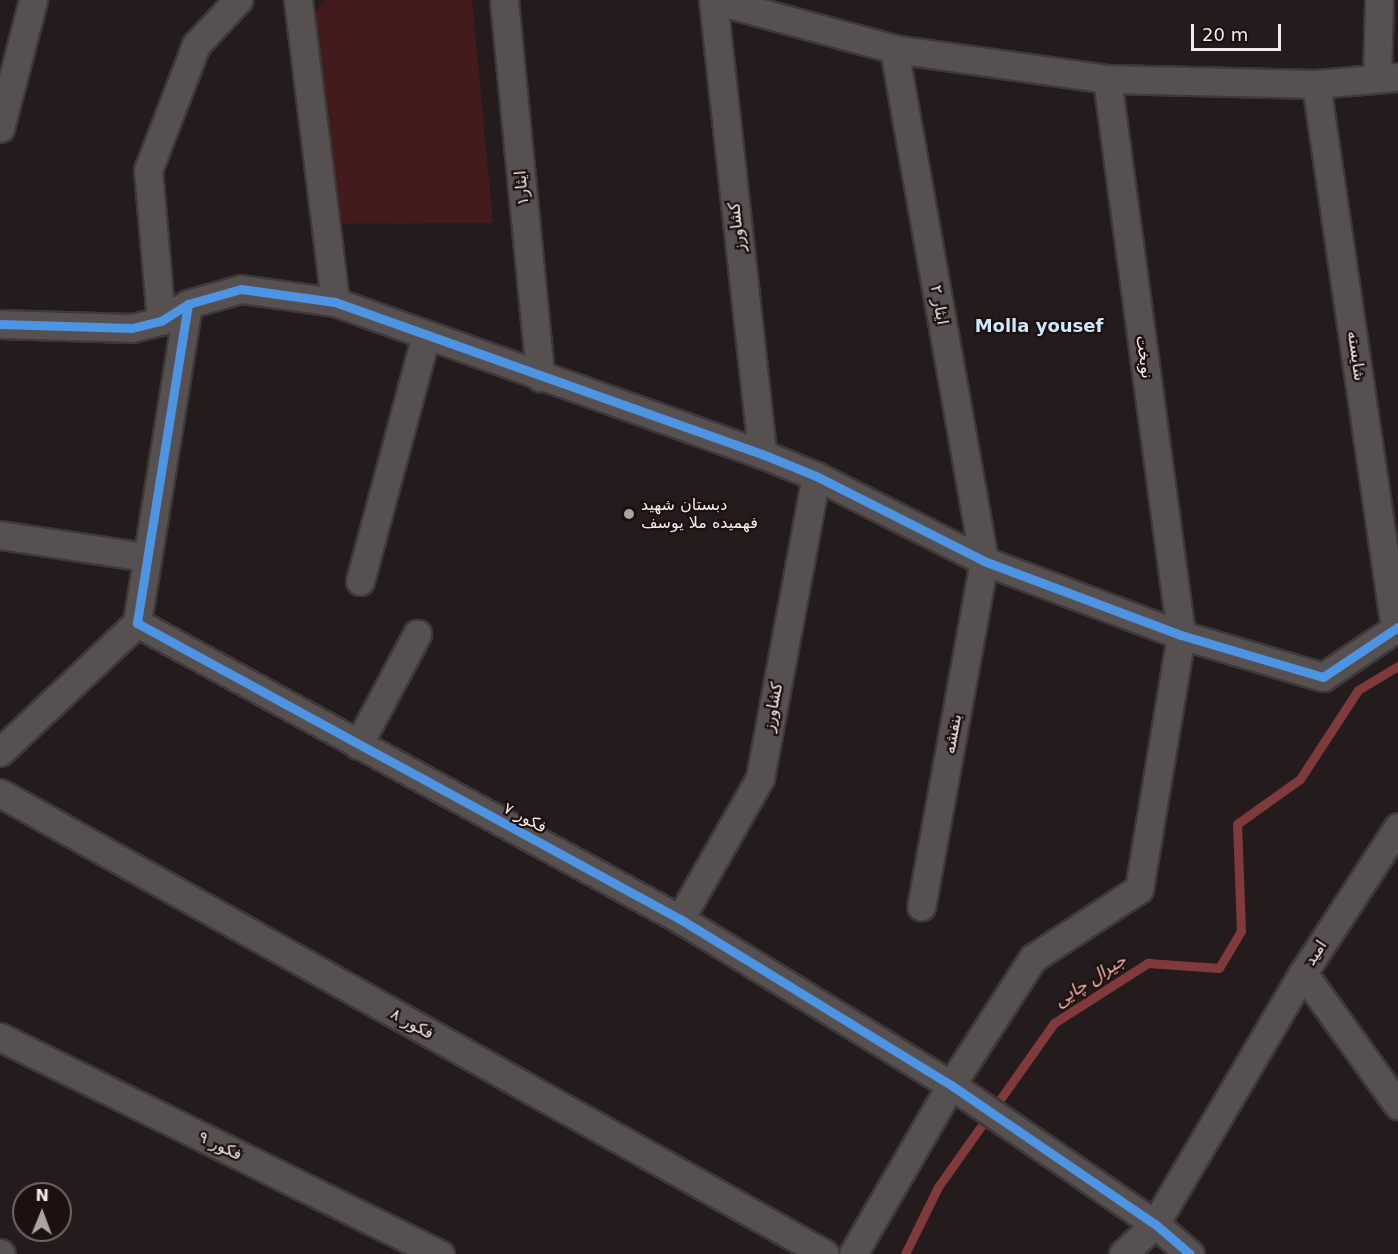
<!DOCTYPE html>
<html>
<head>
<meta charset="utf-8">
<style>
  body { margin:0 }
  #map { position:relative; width:1398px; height:1254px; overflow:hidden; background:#241c1c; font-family:"DejaVu Sans","Noto Sans Arabic",sans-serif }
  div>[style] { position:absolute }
  .green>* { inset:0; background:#431b1c }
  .stream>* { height:9px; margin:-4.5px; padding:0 4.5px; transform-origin:4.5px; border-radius:4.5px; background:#813a3b }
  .roads { filter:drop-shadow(2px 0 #3e3838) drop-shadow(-2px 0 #3e3838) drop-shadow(0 2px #3e3838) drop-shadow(0 -2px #3e3838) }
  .minor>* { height:27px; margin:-13.5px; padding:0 13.5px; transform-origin:13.5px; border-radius:13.5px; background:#565050 }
  .cycleway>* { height:9px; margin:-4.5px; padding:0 4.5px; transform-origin:4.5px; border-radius:4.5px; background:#4d94e3 }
  .dots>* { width:16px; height:16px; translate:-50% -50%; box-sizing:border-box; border:3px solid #1d100f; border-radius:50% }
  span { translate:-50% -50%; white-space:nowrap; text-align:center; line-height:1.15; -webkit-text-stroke:4.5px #1d100f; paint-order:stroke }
  .street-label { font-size:16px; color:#f4eaea }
  .poi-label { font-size:16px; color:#f4eaea }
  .left { translate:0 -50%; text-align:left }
  .neighbourhood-label { font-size:18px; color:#cae9fa; font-weight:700 }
  .water-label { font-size:18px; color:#fdb8b5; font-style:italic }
  .north { position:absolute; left:12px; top:1182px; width:60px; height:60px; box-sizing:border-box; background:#1d100f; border:2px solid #736767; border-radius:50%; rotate:1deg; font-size:16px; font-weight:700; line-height:24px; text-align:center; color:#f4eaea }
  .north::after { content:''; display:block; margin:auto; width:21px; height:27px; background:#aba2a2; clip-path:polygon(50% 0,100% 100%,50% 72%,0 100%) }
  .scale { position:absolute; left:1191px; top:24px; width:90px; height:27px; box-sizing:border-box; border:3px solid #f4eaea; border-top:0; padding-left:8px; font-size:18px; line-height:21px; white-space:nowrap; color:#f4eaea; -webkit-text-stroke:4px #1d100f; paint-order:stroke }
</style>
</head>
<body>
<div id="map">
  <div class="green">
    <i style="clip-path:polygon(325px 0,472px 0,493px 223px,324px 224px,301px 29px)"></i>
  </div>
  <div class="stream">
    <i style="left:905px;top:1254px;width:75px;rotate:-63.8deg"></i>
    <i style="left:938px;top:1187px;width:201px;rotate:-54.7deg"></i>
    <i style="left:1054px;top:1023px;width:112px;rotate:-32.6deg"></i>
    <i style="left:1148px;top:963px;width:71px;rotate:4deg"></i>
    <i style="left:1219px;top:968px;width:43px;rotate:-59.3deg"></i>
    <i style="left:1241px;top:931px;width:107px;rotate:-92.1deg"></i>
    <i style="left:1237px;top:824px;width:77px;rotate:-35.5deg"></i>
    <i style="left:1300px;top:779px;width:106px;rotate:-56.9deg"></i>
    <i style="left:1358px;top:690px;width:47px;rotate:-31deg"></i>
  </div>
  <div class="roads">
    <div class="minor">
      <i style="left:298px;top:0;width:304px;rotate:83deg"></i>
      <i style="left:504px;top:0;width:379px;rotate:84.5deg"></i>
      <i style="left:713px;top:0;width:457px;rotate:83.8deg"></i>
      <i style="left:714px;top:0;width:187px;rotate:15.2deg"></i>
      <i style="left:894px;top:49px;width:215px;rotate:8deg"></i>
      <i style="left:1107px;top:79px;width:209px;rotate:1.4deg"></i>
      <i style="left:1316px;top:84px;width:82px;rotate:-4.9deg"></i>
      <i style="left:894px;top:49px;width:520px;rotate:80.03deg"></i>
      <i style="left:984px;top:561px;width:351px;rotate:100.3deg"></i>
      <i style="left:1377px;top:78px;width:78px;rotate:-88.5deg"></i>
      <i style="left:1316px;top:84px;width:550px;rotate:81.74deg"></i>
      <i style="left:0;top:128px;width:132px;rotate:-75.5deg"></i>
      <i style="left:188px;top:304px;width:323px;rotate:99.1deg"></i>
      <i style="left:137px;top:623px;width:618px;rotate:28.6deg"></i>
      <i style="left:680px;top:919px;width:318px;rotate:31.5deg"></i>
      <i style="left:951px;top:1085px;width:247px;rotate:34.3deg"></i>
      <i style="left:1155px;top:1224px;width:46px;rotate:40.6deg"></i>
      <i style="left:161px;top:321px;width:152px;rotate:-94.9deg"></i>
      <i style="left:148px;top:170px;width:134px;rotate:-69deg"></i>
      <i style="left:196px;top:45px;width:62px;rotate:-47deg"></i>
      <i style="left:0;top:324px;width:132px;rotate:1.7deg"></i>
      <i style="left:132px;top:328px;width:30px;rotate:-14deg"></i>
      <i style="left:161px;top:321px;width:32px;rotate:-32deg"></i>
      <i style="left:188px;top:304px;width:55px;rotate:-15.8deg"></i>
      <i style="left:241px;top:289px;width:95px;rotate:7.9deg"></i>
      <i style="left:335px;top:302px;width:453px;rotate:19.6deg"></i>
      <i style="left:762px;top:454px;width:58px;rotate:22.2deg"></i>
      <i style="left:816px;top:476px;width:188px;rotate:26.8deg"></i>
      <i style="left:984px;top:561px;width:210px;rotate:20.6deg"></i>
      <i style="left:1181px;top:635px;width:148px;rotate:16.5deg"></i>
      <i style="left:1323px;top:677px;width:90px;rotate:-33.7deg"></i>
      <i style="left:0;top:535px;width:148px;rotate:8.6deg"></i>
      <i style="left:360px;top:581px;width:255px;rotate:-75deg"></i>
      <i style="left:358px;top:745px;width:126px;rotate:-62deg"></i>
      <i style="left:0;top:752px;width:188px;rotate:-43.3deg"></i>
      <i style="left:0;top:793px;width:945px;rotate:29.2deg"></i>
      <i style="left:1398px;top:827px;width:174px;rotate:123.1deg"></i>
      <i style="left:1303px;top:973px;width:163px;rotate:54.3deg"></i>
      <i style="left:680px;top:919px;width:162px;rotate:-60.4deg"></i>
      <i style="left:760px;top:778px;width:307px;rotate:-79.5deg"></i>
      <i style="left:0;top:1037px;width:491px;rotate:26.3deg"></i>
      <i style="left:0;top:1253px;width:1px;rotate:45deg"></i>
      <i style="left:853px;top:1254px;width:195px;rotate:-59.9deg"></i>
      <i style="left:951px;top:1085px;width:151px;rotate:-57.2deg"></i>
      <i style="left:1033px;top:958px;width:126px;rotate:-33.1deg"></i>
      <i style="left:1139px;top:889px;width:257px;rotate:-80.6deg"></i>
      <i style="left:1181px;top:635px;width:561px;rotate:-97.58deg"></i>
      <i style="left:1123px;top:1254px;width:44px;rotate:-43.2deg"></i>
      <i style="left:1155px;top:1224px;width:291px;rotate:-59.5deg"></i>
    </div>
  </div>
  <div class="cycleway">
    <i style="left:188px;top:304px;width:323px;rotate:99.1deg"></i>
    <i style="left:137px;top:623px;width:618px;rotate:28.6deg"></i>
    <i style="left:680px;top:919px;width:318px;rotate:31.5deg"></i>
    <i style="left:951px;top:1085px;width:247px;rotate:34.3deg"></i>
    <i style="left:1155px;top:1224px;width:46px;rotate:40.6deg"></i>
    <i style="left:0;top:324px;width:132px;rotate:1.7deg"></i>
    <i style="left:132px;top:328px;width:30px;rotate:-14deg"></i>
    <i style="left:161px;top:321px;width:32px;rotate:-32deg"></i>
    <i style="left:188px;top:304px;width:55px;rotate:-15.8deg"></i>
    <i style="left:241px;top:289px;width:95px;rotate:7.9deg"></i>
    <i style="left:335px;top:302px;width:453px;rotate:19.6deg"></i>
    <i style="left:762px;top:454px;width:58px;rotate:22.2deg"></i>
    <i style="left:816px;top:476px;width:188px;rotate:26.8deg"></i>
    <i style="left:984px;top:561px;width:210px;rotate:20.6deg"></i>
    <i style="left:1181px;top:635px;width:148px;rotate:16.5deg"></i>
    <i style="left:1323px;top:677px;width:90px;rotate:-33.7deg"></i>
  </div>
  <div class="dots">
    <i style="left:629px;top:514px;background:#aba2a2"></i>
  </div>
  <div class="street-label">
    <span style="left:522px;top:188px;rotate:-95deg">ایثار۱</span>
    <span style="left:737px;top:227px;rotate:-96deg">کشاورز</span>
    <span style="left:939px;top:305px;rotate:80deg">ایثار ۲</span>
    <span style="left:1356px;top:356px;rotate:82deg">شایسته</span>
    <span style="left:1144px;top:357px;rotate:82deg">نوبخت</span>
    <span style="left:773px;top:707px;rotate:-79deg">کشاورز</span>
    <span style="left:953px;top:734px;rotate:-80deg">بنفشه</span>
    <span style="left:525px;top:818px;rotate:28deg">فکور ۷</span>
    <span style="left:1316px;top:953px;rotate:-57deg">امید</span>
    <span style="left:412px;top:1024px;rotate:29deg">فکور ۸</span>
    <span style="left:220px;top:1146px;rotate:26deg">فکور ۹</span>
  </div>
  <div class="poi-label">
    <span class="left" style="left:641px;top:514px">دبستان شهید<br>فهمیده ملا یوسف</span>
  </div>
  <div class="neighbourhood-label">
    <span style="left:1039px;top:326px">Molla yousef</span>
  </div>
  <div class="water-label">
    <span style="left:1090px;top:980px;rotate:-33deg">جیرال چایی</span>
  </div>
  <div class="north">N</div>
  <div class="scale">20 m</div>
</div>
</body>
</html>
